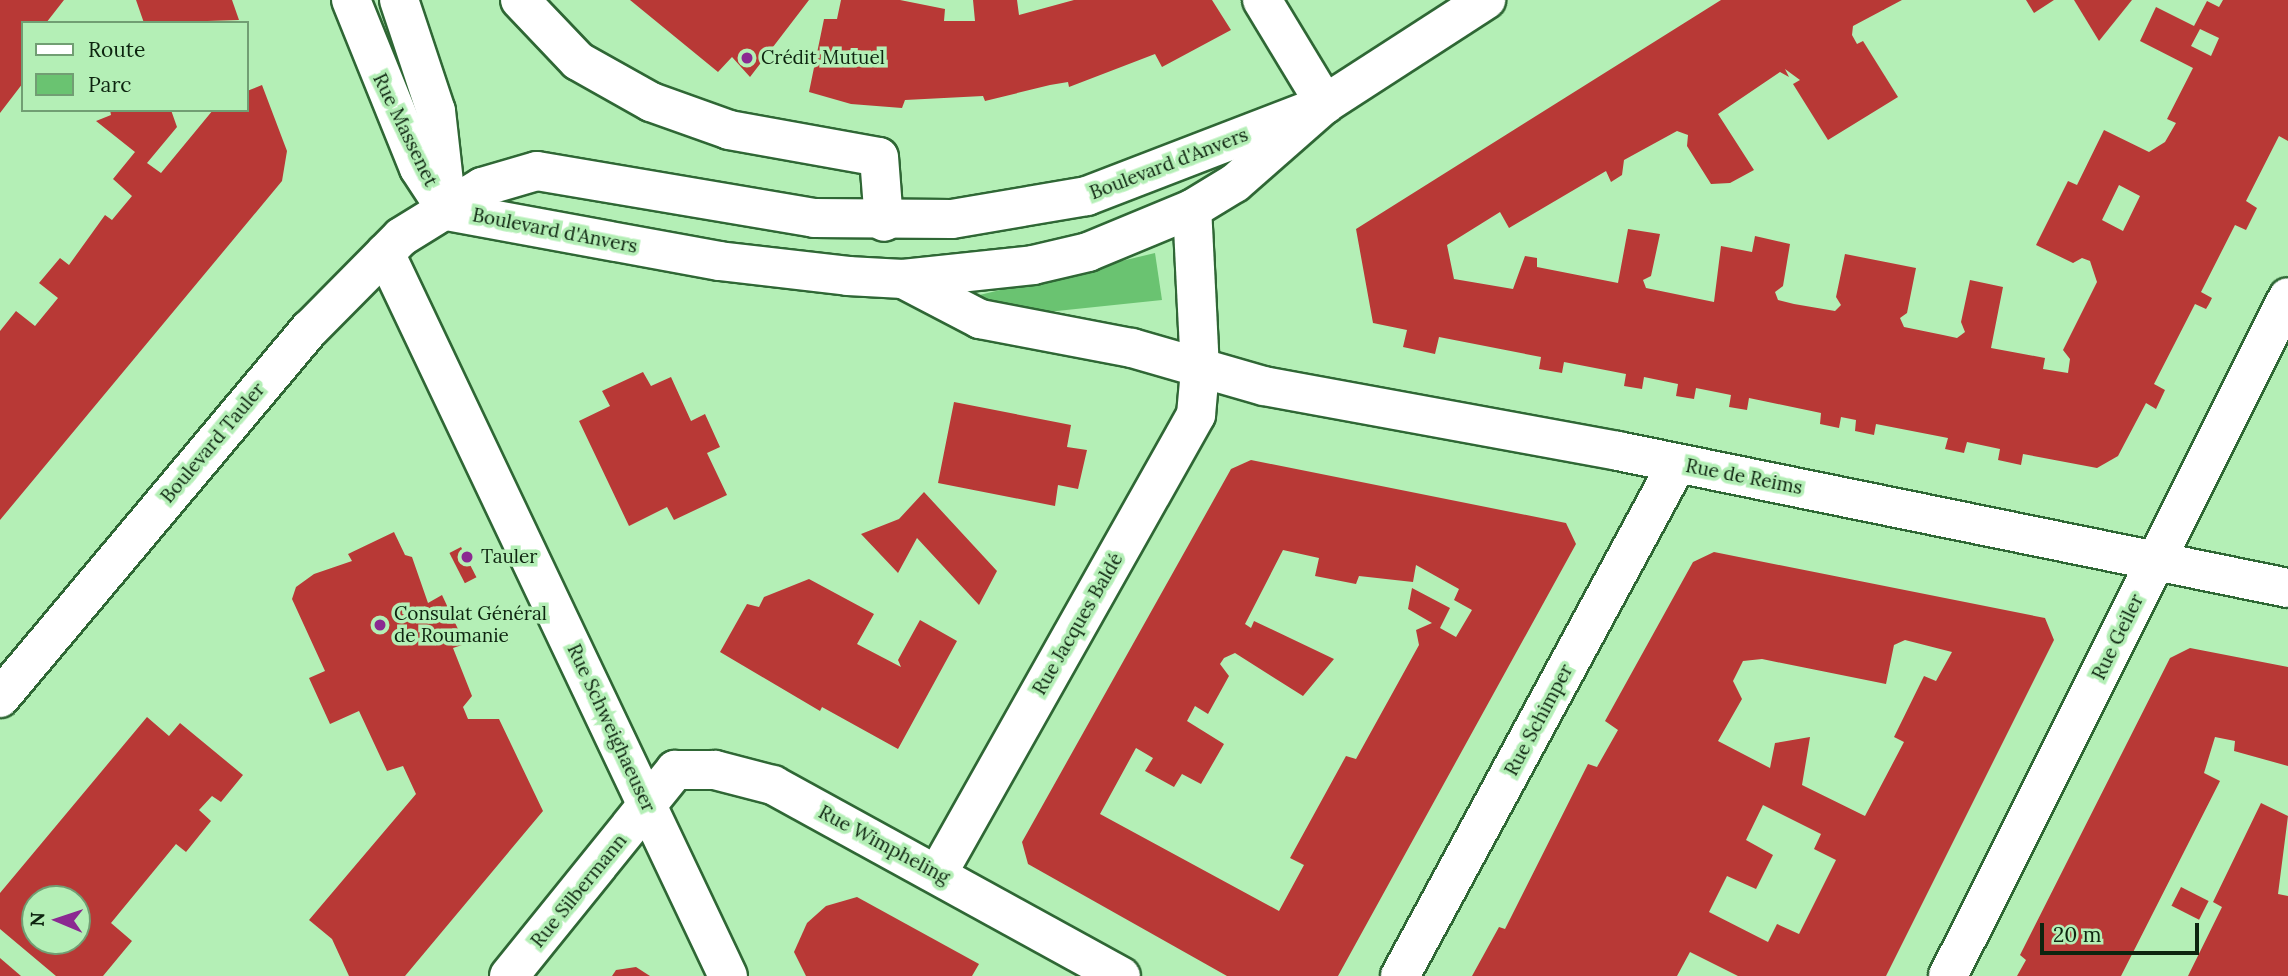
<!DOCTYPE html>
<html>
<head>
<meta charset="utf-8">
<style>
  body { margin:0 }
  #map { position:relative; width:2288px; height:976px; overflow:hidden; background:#b4efb6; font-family:Lora,serif }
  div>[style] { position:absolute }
  .green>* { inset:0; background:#6ac371 }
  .building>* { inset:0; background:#b83936; transform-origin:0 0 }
  .roads { filter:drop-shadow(2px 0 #2f6735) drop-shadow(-2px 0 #2f6735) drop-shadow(0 2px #2f6735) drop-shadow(0 -2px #2f6735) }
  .street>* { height:38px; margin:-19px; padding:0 19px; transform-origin:19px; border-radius:19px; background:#fff }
  .secondary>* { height:38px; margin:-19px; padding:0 19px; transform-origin:19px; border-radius:19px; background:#fff }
  .dots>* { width:19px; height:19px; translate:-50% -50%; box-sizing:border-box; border:4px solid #b4efb6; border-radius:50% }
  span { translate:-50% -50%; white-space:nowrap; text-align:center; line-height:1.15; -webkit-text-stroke:7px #b4efb6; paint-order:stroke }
  .poi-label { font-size:19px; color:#0d240f }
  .left { translate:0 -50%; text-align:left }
  .street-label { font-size:19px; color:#0d240f }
  .legend { position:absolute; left:21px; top:21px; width:228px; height:91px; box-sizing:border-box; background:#b4efb6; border:2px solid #719e73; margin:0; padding:9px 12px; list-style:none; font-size:21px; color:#0d240f }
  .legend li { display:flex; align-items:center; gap:14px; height:35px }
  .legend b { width:35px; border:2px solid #719e73 }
  .north { position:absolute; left:21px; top:885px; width:70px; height:70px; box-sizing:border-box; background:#b4efb6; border:2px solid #719e73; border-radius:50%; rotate:272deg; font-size:19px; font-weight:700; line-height:28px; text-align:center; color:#0d240f }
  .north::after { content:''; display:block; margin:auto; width:24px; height:32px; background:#8b2991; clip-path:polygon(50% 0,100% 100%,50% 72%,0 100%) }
  .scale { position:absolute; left:2040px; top:923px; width:159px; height:32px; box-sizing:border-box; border:4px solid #0d240f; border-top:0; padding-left:9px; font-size:21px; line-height:24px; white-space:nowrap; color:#0d240f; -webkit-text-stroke:5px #b4efb6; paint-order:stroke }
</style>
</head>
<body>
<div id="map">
  <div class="green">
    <i style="clip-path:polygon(1155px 253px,1162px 300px,1008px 316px,967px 298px)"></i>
  </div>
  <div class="building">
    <i style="clip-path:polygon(0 0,64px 0,46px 23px,23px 23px,23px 83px,0 113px)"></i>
    <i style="clip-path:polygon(136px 0,232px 0,239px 20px,144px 23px)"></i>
    <i style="clip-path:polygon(630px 0,809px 0,750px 77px,732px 57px,718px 72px)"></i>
    <i style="clip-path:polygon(841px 0,900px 0,945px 9px,944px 21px,975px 21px,973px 0,1017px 0,1019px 15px,1074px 0,1212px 0,1231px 30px,1162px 67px,1155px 54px,1069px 87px,1068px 82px,1050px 85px,985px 101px,983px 96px,905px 100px,902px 108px,851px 104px,809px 92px,824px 19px,837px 19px)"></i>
    <i style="clip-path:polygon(evenodd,1721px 0,1902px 0,1853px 26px,1852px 35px,1857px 44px,1863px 41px,1898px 97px,1828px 140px,1793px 84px,1800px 80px,1785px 69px,1789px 77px,1780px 72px,1718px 114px,1754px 170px,1730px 183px,1711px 184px,1687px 146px,1688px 135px,1677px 131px,1624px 160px,1622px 175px,1611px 182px,1606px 171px,1509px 228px,1500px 212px,1447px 245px,1454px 279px,1513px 289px,1525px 256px,1537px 258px,1537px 267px,1618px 283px,1628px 229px,1660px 234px,1651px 276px,1643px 280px,1646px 288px,1714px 302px,1721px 246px,1752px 252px,1755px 236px,1790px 244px,1783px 286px,1775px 292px,1778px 300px,1794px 304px,1835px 311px,1841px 305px,1836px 297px,1845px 254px,1916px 268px,1907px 313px,1900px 318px,1904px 327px,1943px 335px,1957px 338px,1965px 332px,1961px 322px,1970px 280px,2003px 287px,1991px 348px,2045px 358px,2043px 369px,2068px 373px,2070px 359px,2063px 350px,2097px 282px,2090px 261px,2082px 258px,2073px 263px,2036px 245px,2068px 181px,2077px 185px,2104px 130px,2149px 152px,2165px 142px,2176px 123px,2167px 119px,2193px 68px,2140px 41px,2156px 7px,2194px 26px,2207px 1px,2219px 7px,2223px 0,2288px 0,2288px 141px,2279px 136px,2246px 201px,2257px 208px,2246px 230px,2235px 225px,2201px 292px,2212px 298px,2209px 304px,2206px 309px,2195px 304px,2154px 384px,2165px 390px,2156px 409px,2146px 403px,2118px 456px,2097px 468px,2023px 454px,2021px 465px,1998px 460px,2000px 449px,1967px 442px,1964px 453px,1945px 449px,1948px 438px,1876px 424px,1874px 435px,1855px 431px,1856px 420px,1841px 417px,1839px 428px,1820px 424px,1821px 413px,1749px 398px,1747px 410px,1729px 407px,1731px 395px,1696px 388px,1694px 399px,1676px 396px,1678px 384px,1644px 377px,1642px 389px,1624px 386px,1626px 374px,1564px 362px,1562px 373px,1539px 369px,1541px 357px,1439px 337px,1435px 354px,1403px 347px,1407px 330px,1373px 323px,1356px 229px,1721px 0,2200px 29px,2219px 38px,2211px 56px,2191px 46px,2200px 29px,1721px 0,2119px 185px,2140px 196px,2123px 231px,2102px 220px,2119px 185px)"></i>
    <i style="clip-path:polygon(2026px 0,2054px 0,2034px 13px)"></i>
    <i style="clip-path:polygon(2074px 0,2132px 0,2099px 41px)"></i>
    <i style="clip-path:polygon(262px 85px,287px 151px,282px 181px,0 520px,0 331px,16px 311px,35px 326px,58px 298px,39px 283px,60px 258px,69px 265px,105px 215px,112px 220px,132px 196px,113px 179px,135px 152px,96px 121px,111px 115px,110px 110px,171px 110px,177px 127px,147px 163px,161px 173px,213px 110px,247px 110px,247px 91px)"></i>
    <i style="clip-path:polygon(643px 372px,651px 386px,671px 377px,691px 421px,705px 414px,720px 447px,707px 453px,727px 495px,674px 520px,667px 507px,629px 526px,579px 421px,610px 406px,602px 391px)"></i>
    <i style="clip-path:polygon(954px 402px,1071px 425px,1067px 447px,1087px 450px,1078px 489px,1058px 485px,1055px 506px,938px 483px)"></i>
    <i style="clip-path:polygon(evenodd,1251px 460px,1566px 523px,1576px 544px,1338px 976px,1227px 976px,1028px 864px,1022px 842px,1231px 469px,1251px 460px,1283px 550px,1319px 558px,1315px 576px,1356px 584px,1359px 576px,1413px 582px,1416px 565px,1459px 589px,1454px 600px,1472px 610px,1456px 637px,1440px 628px,1450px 608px,1412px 588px,1408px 609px,1432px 623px,1416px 630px,1419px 645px,1356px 759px,1346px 756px,1290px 858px,1304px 865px,1279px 911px,1100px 814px,1136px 748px,1153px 758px,1145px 771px,1174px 787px,1182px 774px,1201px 784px,1224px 744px,1187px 721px,1195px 706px,1208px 714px,1229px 676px,1220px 664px,1224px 658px,1235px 653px,1303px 696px,1334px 659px,1254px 621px,1251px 628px,1245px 624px,1283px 550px)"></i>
    <i style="clip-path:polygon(924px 492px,997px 571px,979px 605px,917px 538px,898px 573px,861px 534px,899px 519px)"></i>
    <i style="clip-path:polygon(394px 532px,405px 555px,412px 557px,428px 603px,442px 595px,465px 644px,453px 648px,472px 696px,463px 707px,468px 719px,499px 719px,543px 811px,405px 976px,349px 976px,332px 939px,309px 920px,416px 794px,403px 766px,387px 771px,359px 711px,330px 724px,309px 678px,325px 671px,292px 599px,296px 587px,314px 574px,352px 561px,348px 554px)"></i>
    <i style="left:461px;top:547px;width:34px;height:13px;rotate:63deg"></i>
    <i style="clip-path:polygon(evenodd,1714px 552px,2045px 618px,2054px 640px,1886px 976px,1738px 976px,1690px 952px,1677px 976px,1472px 976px,1499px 927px,1505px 929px,1588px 764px,1597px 767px,1618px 730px,1605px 721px,1693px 562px,1714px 552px,1905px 640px,1952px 652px,1936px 681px,1924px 676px,1894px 737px,1904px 742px,1865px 816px,1802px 785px,1810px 737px,1775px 743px,1770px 768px,1718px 741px,1742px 699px,1733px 681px,1743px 661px,1762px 659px,1886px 684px,1894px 645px,1905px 640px,1714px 552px,1763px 805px,1821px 834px,1814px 849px,1836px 860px,1799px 934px,1777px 924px,1768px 942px,1709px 912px,1727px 876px,1756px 889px,1773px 855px,1746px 840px,1763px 805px)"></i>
    <i style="clip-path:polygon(809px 579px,874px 614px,857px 644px,901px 667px,898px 660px,920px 620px,957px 641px,898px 749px,822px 707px,820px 711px,720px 652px,747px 604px,759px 607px,764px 597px)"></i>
    <i style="clip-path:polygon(2190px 648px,2288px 667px,2288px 766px,2234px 751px,2235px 741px,2215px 737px,2204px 773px,2220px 781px,2121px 976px,2017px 976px,2026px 960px,2020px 955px,2170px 658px)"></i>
    <i style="clip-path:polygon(evenodd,147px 717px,169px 736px,180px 723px,243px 775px,221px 802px,212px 796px,199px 810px,211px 821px,186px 852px,176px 844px,111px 923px,132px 941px,103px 976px,56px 976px,0 929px,0 893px,147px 717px,35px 899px,77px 899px,77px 941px,35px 941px,35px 899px)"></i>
    <i style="clip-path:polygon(2261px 803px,2288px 816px,2278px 894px,2288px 896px,2288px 976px,2188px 976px,2222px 907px,2213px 902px)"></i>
    <i style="left:2181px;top:887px;width:31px;height:21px;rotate:27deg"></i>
    <i style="clip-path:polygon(857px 897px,979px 964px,972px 976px,806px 976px,794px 952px,807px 923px,826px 906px)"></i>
    <i style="clip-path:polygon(0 958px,21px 976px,0 976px)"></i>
    <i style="clip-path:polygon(636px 967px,650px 976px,612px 976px,616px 970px)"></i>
  </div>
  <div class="roads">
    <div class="street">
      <i style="left:351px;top:0;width:181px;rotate:68deg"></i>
      <i style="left:419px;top:168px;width:51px;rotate:56.9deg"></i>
      <i style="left:399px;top:0;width:117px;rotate:71.6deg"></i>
      <i style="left:436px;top:111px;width:99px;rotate:83.6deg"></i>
      <i style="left:520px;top:0;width:84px;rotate:46.4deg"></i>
      <i style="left:578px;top:61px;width:84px;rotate:29.3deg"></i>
      <i style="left:651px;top:102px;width:83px;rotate:19.7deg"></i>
      <i style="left:729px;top:130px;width:152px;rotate:10.2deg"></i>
      <i style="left:879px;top:157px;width:65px;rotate:85.6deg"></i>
      <i style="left:1262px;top:0;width:122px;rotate:58.8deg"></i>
      <i style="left:385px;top:253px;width:800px;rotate:64.62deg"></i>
      <i style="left:903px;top:279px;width:87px;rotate:27.5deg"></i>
      <i style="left:980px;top:319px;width:155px;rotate:10.8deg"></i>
      <i style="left:1132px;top:348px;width:137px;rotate:16.1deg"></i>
      <i style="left:1264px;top:386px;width:360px;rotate:10.4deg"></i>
      <i style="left:1618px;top:451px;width:684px;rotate:11.56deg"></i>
      <i style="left:938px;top:873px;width:526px;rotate:-60.61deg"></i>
      <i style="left:1196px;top:415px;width:45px;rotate:-84.9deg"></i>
      <i style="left:1200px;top:370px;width:161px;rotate:-92.8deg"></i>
      <i style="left:509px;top:976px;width:265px;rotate:-51.1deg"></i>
      <i style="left:675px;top:770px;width:40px"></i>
      <i style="left:715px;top:770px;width:60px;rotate:14.5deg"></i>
      <i style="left:773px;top:785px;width:397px;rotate:28.8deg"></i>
      <i style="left:1400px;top:976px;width:582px;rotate:-61.59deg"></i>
      <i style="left:1948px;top:976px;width:759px;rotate:-63.4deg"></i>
    </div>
    <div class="secondary">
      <i style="left:447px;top:211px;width:277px;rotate:10.4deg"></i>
      <i style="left:719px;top:261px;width:130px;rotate:6.6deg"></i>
      <i style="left:848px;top:276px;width:55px;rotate:3.1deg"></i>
      <i style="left:903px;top:279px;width:131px;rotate:-6.1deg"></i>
      <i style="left:1033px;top:265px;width:57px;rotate:-13.3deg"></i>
      <i style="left:1088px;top:252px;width:113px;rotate:-22.5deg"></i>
      <i style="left:1192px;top:209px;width:50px;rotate:-31.2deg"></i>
      <i style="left:1235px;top:183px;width:120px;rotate:-41.3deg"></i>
      <i style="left:1325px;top:104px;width:192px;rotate:-32.9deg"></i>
      <i style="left:0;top:698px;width:482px;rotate:-50deg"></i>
      <i style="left:310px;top:329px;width:129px;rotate:-45.3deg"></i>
      <i style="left:401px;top:237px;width:95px;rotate:-31.7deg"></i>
      <i style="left:482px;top:187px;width:57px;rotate:-16.2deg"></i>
      <i style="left:537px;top:171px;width:281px;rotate:9.6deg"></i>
      <i style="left:814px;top:218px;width:138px;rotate:0.4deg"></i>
      <i style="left:952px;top:219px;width:137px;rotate:-9.7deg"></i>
      <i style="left:1087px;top:196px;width:255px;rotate:-21.1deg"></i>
    </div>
  </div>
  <div class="dots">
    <i style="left:747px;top:58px;background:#8b2991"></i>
    <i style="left:467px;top:557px;background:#8b2991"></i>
    <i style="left:380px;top:625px;background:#8b2991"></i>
  </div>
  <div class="poi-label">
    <span class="left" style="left:761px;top:58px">Crédit Mutuel</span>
    <span class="left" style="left:481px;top:557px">Tauler</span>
    <span class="left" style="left:394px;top:625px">Consulat Général<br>de Roumanie</span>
  </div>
  <div class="street-label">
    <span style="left:405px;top:130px;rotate:64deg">Rue Massenet</span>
    <span style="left:1169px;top:164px;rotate:-21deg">Boulevard d'Anvers</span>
    <span style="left:555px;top:231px;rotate:11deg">Boulevard d'Anvers</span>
    <span style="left:213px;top:443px;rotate:-50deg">Boulevard Tauler</span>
    <span style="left:1744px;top:477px;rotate:11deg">Rue de Reims</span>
    <span style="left:1078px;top:624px;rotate:-60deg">Rue Jacques Baldé</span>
    <span style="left:2118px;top:637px;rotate:-64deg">Rue Geiler</span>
    <span style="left:1539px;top:720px;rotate:-62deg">Rue Schimper</span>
    <span style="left:611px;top:728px;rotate:65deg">Rue Schweighaeuser</span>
    <span style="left:884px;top:845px;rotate:28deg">Rue Wimpheling</span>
    <span style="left:579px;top:891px;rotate:-51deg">Rue Silbermann</span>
  </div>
  <ul class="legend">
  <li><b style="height:9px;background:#fff"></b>Route</li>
  <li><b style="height:19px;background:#6ac371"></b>Parc</li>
  </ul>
  <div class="north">N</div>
  <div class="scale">20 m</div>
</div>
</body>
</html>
